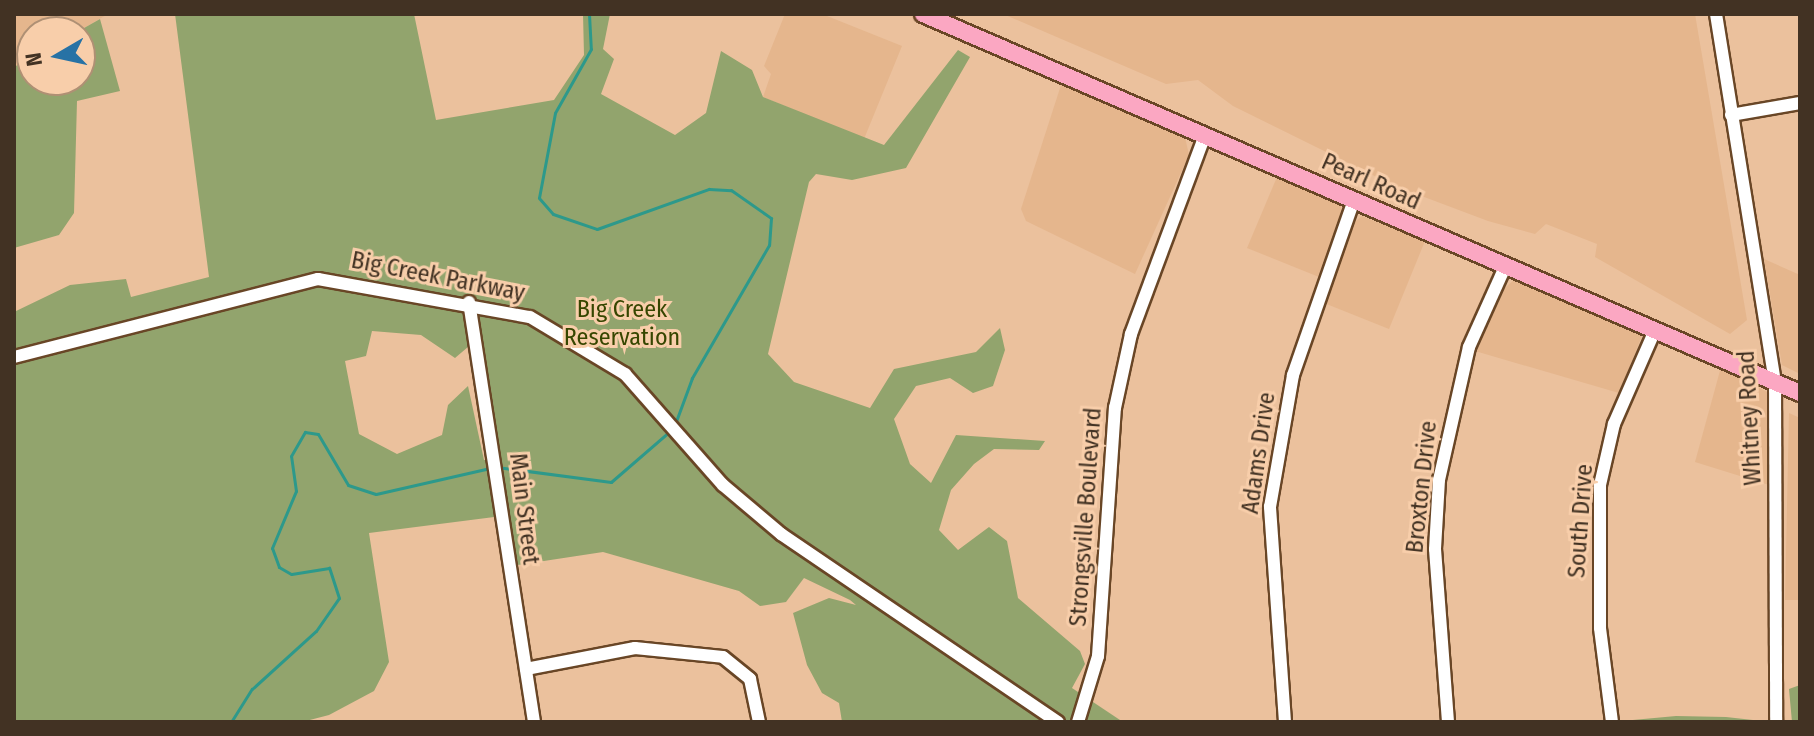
<!DOCTYPE html>
<html>
<head>
<meta charset="utf-8">
<style>
  body { margin:0 }
  #map { position:relative; width:1814px; height:736px; overflow:hidden; background:#ebc19d; font-family:"Fira Sans Condensed",sans-serif }
  div>[style] { position:absolute }
  .built>* { inset:0; background:#e5b68d }
  .green>* { inset:0; background:#92a46d }
  .stream>* { height:3px; margin:-1.5px; padding:0 1.5px; transform-origin:1.5px; border-radius:1.5px; background:#2d998b }
  .roads { filter:drop-shadow(2px 0 #694626) drop-shadow(-2px 0 #694626) drop-shadow(0 2px #694626) drop-shadow(0 -2px #694626) }
  .minor>* { height:12px; margin:-6px; padding:0 6px; transform-origin:6px; border-radius:6px; background:#fff }
  .major>* { height:16px; margin:-8px; padding:0 8px; transform-origin:8px; border-radius:8px; background:#fba7c2 }
  span { translate:-50% -50%; white-space:nowrap; text-align:center; line-height:1.15; -webkit-text-stroke:6px #f8ceaa; paint-order:stroke }
  .street-label { font-size:24px; color:#423223 }
  .park-label { font-size:24px; color:#364600 }
  .frame { position:absolute; inset:0; border:16px solid #423223; pointer-events:none }
  .north { position:absolute; left:16px; top:16px; width:80px; height:80px; box-sizing:border-box; background:#f8ceaa; border:2px solid #af9074; border-radius:50%; rotate:261deg; font-size:22px; font-weight:700; line-height:32px; text-align:center; color:#423223 }
  .north::after { content:''; display:block; margin:auto; width:28px; height:36px; background:#2772a5; clip-path:polygon(50% 0,100% 100%,50% 72%,0 100%) }
</style>
</head>
<body>
<div id="map">
  <div class="built">
    <i style="clip-path:polygon(14px 14px,108px 14px,77px 32px,32px 32px,32px 57px,14px 67px)"></i>
    <i style="clip-path:polygon(785px 14px,822px 14px,902px 46px,864px 139px,763px 97px,771px 74px,764px 66px)"></i>
    <i style="clip-path:polygon(1003px 14px,1695px 14px,1747px 320px,1730px 334px,1595px 257px,1597px 244px,1546px 224px,1535px 234px,1488px 221px,1395px 186px,1233px 106px,1198px 80px,1166px 84px)"></i>
    <i style="clip-path:polygon(1061px 85px,1185px 137px,1189px 155px,1135px 274px,1026px 221px,1021px 209px)"></i>
    <i style="clip-path:polygon(1277px 177px,1341px 204px,1342px 219px,1319px 277px,1247px 248px)"></i>
    <i style="clip-path:polygon(1362px 216px,1425px 241px,1389px 329px,1319px 301px,1351px 225px)"></i>
    <i style="clip-path:polygon(1764px 259px,1800px 275px,1800px 374px,1782px 365px)"></i>
    <i style="clip-path:polygon(1515px 279px,1642px 336px,1619px 393px,1475px 351px,1497px 295px)"></i>
    <i style="clip-path:polygon(1721px 367px,1769px 393px,1769px 485px,1695px 462px)"></i>
    <i style="clip-path:polygon(1789px 413px,1800px 418px,1800px 600px,1785px 600px)"></i>
  </div>
  <div class="green">
    <i style="clip-path:polygon(evenodd,175px 14px,414px 14px,436px 120px,554px 100px,584px 55px,583px 14px,610px 14px,603px 49px,614px 59px,601px 94px,675px 135px,706px 113px,721px 51px,752px 70px,763px 97px,884px 145px,958px 50px,970px 57px,906px 168px,852px 180px,816px 174px,809px 182px,768px 354px,794px 382px,870px 408px,894px 369px,976px 352px,1000px 328px,1005px 350px,993px 386px,973px 393px,950px 378px,916px 386px,894px 419px,910px 464px,931px 483px,956px 435px,1045px 441px,1039px 450px,994px 449px,974px 464px,951px 490px,939px 530px,958px 550px,989px 527px,1007px 541px,1018px 598px,1080px 651px,1085px 664px,1072px 688px,1123px 722px,842px 722px,839px 703px,822px 693px,807px 665px,793px 613px,829px 598px,856px 605px,850px 600px,804px 578px,786px 602px,760px 606px,739px 591px,603px 552px,511px 566px,502px 516px,369px 533px,389px 662px,374px 691px,329px 715px,302px 722px,14px 722px,14px 312px,70px 285px,126px 279px,131px 297px,209px 277px,175px 14px,372px 331px,421px 335px,455px 358px,475px 341px,494px 459px,484px 460px,468px 386px,448px 405px,442px 435px,397px 454px,359px 434px,345px 361px,366px 356px,372px 331px)"></i>
    <i style="clip-path:polygon(100px 19px,120px 91px,77px 101px,74px 213px,59px 235px,14px 248px,14px 67px,32px 57px,32px 80px,80px 80px,77px 32px)"></i>
    <i style="clip-path:polygon(1800px 685px,1800px 722px,1792px 722px,1789px 689px)"></i>
    <i style="clip-path:polygon(1676px 716px,1726px 717px,1771px 722px,1611px 722px)"></i>
  </div>
  <div class="stream">
    <i style="left:589px;top:14px;width:35px;rotate:87deg"></i>
    <i style="left:591px;top:49px;width:73px;rotate:119.4deg"></i>
    <i style="left:555px;top:113px;width:86px;rotate:100.7deg"></i>
    <i style="left:539px;top:198px;width:21px;rotate:49deg"></i>
    <i style="left:553px;top:214px;width:46px;rotate:18.8deg"></i>
    <i style="left:597px;top:229px;width:119px;rotate:-19.7deg"></i>
    <i style="left:709px;top:189px;width:22px;rotate:3deg"></i>
    <i style="left:731px;top:190px;width:49px;rotate:35deg"></i>
    <i style="left:771px;top:218px;width:27px;rotate:94deg"></i>
    <i style="left:769px;top:245px;width:154px;rotate:120.1deg"></i>
    <i style="left:692px;top:378px;width:49px;rotate:110.3deg"></i>
    <i style="left:497px;top:467px;width:115px;rotate:7.5deg"></i>
    <i style="left:611px;top:482px;width:79px;rotate:-40.9deg"></i>
    <i style="left:231px;top:722px;width:39px;rotate:-58deg"></i>
    <i style="left:252px;top:689px;width:86px;rotate:-42.2deg"></i>
    <i style="left:316px;top:631px;width:40px;rotate:-55.1deg"></i>
    <i style="left:339px;top:598px;width:32px;rotate:-108deg"></i>
    <i style="left:329px;top:568px;width:38px;rotate:171deg"></i>
    <i style="left:291px;top:574px;width:14px;rotate:-150deg"></i>
    <i style="left:279px;top:567px;width:20px;rotate:-110deg"></i>
    <i style="left:272px;top:548px;width:62px;rotate:-67.2deg"></i>
    <i style="left:296px;top:491px;width:35px;rotate:-98deg"></i>
    <i style="left:291px;top:456px;width:28px;rotate:-60deg"></i>
    <i style="left:305px;top:432px;width:13px;rotate:9deg"></i>
    <i style="left:318px;top:434px;width:59px;rotate:59.5deg"></i>
    <i style="left:348px;top:485px;width:29px;rotate:18deg"></i>
    <i style="left:376px;top:494px;width:117px;rotate:-12.8deg"></i>
  </div>
  <div class="roads">
    <div class="minor">
      <i style="left:1716px;top:14px;width:374px;rotate:80.9deg"></i>
      <i style="left:1775px;top:383px;width:339px;rotate:89.8deg"></i>
      <i style="left:1731px;top:115px;width:70px;rotate:-9.9deg"></i>
      <i style="left:469px;top:302px;width:425px;rotate:81.2deg"></i>
      <i style="left:14px;top:357px;width:314px;rotate:-14.4deg"></i>
      <i style="left:318px;top:279px;width:215px;rotate:10.2deg"></i>
      <i style="left:530px;top:317px;width:111px;rotate:31deg"></i>
      <i style="left:625px;top:374px;width:148px;rotate:48.6deg"></i>
      <i style="left:723px;top:485px;width:76px;rotate:40.2deg"></i>
      <i style="left:781px;top:534px;width:335px;rotate:34.2deg"></i>
      <i style="left:526px;top:669px;width:111px;rotate:-10.9deg"></i>
      <i style="left:635px;top:648px;width:88px;rotate:5.8deg"></i>
      <i style="left:723px;top:657px;width:35px;rotate:39deg"></i>
      <i style="left:750px;top:679px;width:44px;rotate:78.2deg"></i>
      <i style="left:1078px;top:722px;width:69px;rotate:-73.1deg"></i>
      <i style="left:1098px;top:656px;width:249px;rotate:-86.1deg"></i>
      <i style="left:1115px;top:408px;width:76px;rotate:-77.8deg"></i>
      <i style="left:1131px;top:334px;width:212px;rotate:-69.6deg"></i>
      <i style="left:1285px;top:722px;width:216px;rotate:-94deg"></i>
      <i style="left:1270px;top:507px;width:134px;rotate:-80.1deg"></i>
      <i style="left:1293px;top:375px;width:185px;rotate:-70.8deg"></i>
      <i style="left:1448px;top:722px;width:173px;rotate:-94.3deg"></i>
      <i style="left:1435px;top:549px;width:69px;rotate:-86.7deg"></i>
      <i style="left:1439px;top:480px;width:136px;rotate:-77.3deg"></i>
      <i style="left:1469px;top:347px;width:88px;rotate:-65.8deg"></i>
      <i style="left:1612px;top:722px;width:95px;rotate:-97.3deg"></i>
      <i style="left:1600px;top:628px;width:143px;rotate:-90deg"></i>
      <i style="left:1600px;top:485px;width:63px;rotate:-77.1deg"></i>
      <i style="left:1614px;top:424px;width:103px;rotate:-66.4deg"></i>
    </div>
    <div class="major">
      <i style="left:923px;top:14px;width:955px;rotate:23.37deg"></i>
    </div>
  </div>
  <div class="street-label">
    <span style="left:1371px;top:182px;rotate:24deg">Pearl Road</span>
    <span style="left:438px;top:277px;rotate:11deg">Big Creek Parkway</span>
    <span style="left:1750px;top:418px;rotate:-93deg">Whitney Road</span>
    <span style="left:1259px;top:453px;rotate:-82deg">Adams Drive</span>
    <span style="left:1422px;top:487px;rotate:-84deg">Broxton Drive</span>
    <span style="left:524px;top:509px;rotate:83deg">Main Street</span>
    <span style="left:1086px;top:517px;rotate:-86deg">Strongsville Boulevard</span>
    <span style="left:1581px;top:521px;rotate:-86deg">South Drive</span>
  </div>
  <div class="park-label">
    <span style="left:622px;top:324px">Big Creek<br>Reservation</span>
  </div>
  <div class="frame"></div>
  <div class="north">N</div>
</div>
</body>
</html>
